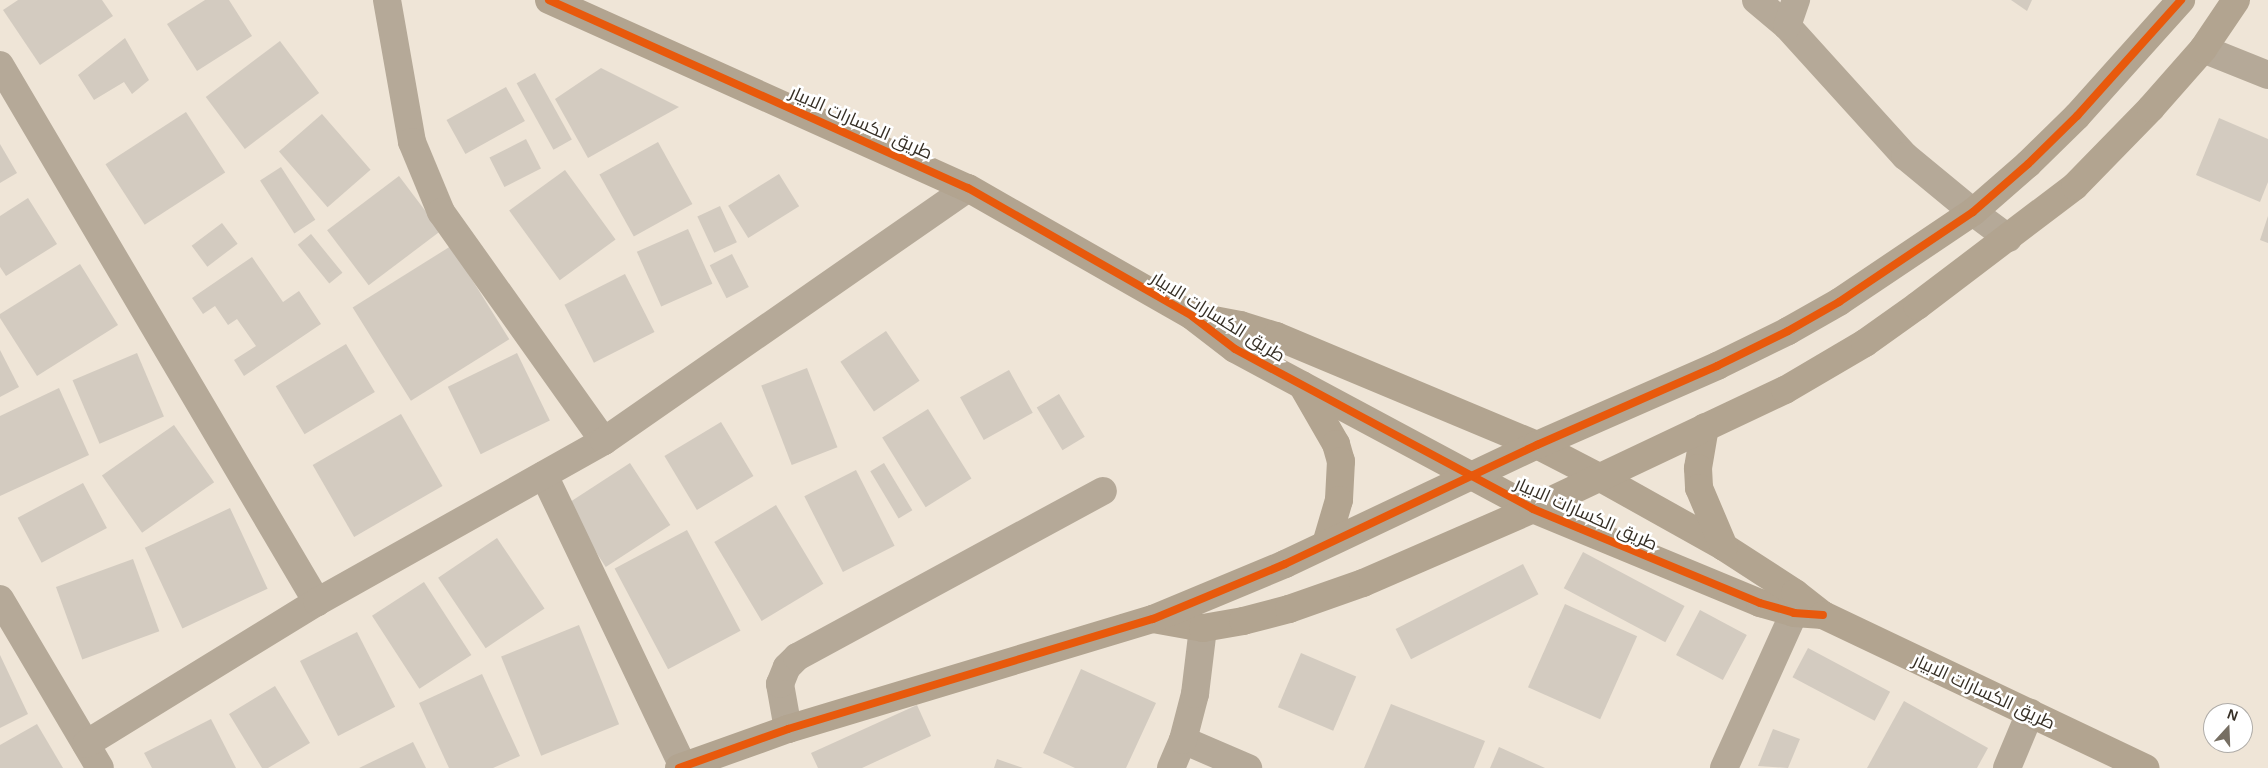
<!DOCTYPE html>
<html>
<head>
<meta charset="utf-8">
<style>
  body { margin:0 }
  #map { position:relative; width:2268px; height:768px; overflow:hidden; background:#efe5d7; font-family:Helvetica,Cairo,sans-serif }
  div>[style] { position:absolute }
  .building>* { inset:0; background:#d3cbc0; transform-origin:0 0 }
  .street>* { height:28px; margin:-14px; padding:0 14px; transform-origin:14px; border-radius:14px; background:#b5a998 }
  .secondary>* { height:28px; margin:-14px; padding:0 14px; transform-origin:14px; border-radius:14px; background:#b2a490 }
  .cycleway>* { height:8px; margin:-4px; padding:0 4px; transform-origin:4px; border-radius:4px; background:#e8590c }
  span { translate:-50% -50%; white-space:nowrap; text-align:center; line-height:1.15; -webkit-text-stroke:5px #fff; paint-order:stroke }
  .street-label { font-size:18px; color:#362f25 }
  .north { position:absolute; left:2203px; top:703px; width:50px; height:50px; box-sizing:border-box; background:#fff; border:1px solid #afaca8; border-radius:50%; rotate:20deg; font-size:14px; font-weight:700; line-height:20px; text-align:center; color:#362f25 }
  .north::after { content:''; display:block; margin:auto; width:18px; height:22px; background:#776f63; clip-path:polygon(50% 0,100% 100%,50% 72%,0 100%) }
</style>
</head>
<body>
<div id="map">
  <div class="building">
    <i style="clip-path:polygon(18px 0,102px 0,113px 16px,40px 65px,3px 10px)"></i>
    <i style="clip-path:polygon(205px 0,229px 0,252px 36px,197px 71px,167px 24px)"></i>
    <i style="clip-path:polygon(2011px 0,2032px 0,2027px 11px)"></i>
    <i style="clip-path:polygon(125px 38px,149px 80px,132px 94px,124px 82px,94px 100px,78px 75px)"></i>
    <i style="left:280px;top:41px;width:65px;height:93px;rotate:53deg"></i>
    <i style="clip-path:polygon(601px 68px,679px 107px,588px 158px,555px 99px)"></i>
    <i style="left:535px;top:73px;width:76px;height:21px;rotate:61deg"></i>
    <i style="left:506px;top:87px;width:39px;height:68px;rotate:61deg"></i>
    <i style="left:186px;top:112px;width:72px;height:96px;rotate:57deg"></i>
    <i style="left:322px;top:114px;width:74px;height:57px;rotate:49deg"></i>
    <i style="clip-path:polygon(2219px 118px,2268px 139px,2268px 182px,2260px 202px,2196px 175px)"></i>
    <i style="left:526px;top:139px;width:33px;height:41px;rotate:63deg"></i>
    <i style="left:658px;top:142px;width:71px;height:67px;rotate:61deg"></i>
    <i style="clip-path:polygon(0 144px,17px 173px,0 183px)"></i>
    <i style="left:281px;top:167px;width:63px;height:25px;rotate:57deg"></i>
    <i style="left:565px;top:170px;width:86px;height:69px;rotate:54deg"></i>
    <i style="left:779px;top:174px;width:38px;height:60px;rotate:58deg"></i>
    <i style="left:399px;top:176px;width:69px;height:90px;rotate:53deg"></i>
    <i style="clip-path:polygon(28px 198px,57px 244px,6px 276px,0 267px,0 216px)"></i>
    <i style="left:720px;top:206px;width:40px;height:25px;rotate:65deg"></i>
    <i style="clip-path:polygon(2268px 216px,2268px 243px,2260px 240px)"></i>
    <i style="left:222px;top:223px;width:26px;height:38px;rotate:53deg"></i>
    <i style="left:688px;top:229px;width:60px;height:56px;rotate:66deg"></i>
    <i style="left:311px;top:234px;width:50px;height:17px;rotate:51deg"></i>
    <i style="left:451px;top:246px;width:110px;height:116px;rotate:58deg"></i>
    <i style="left:732px;top:254px;width:37px;height:25px;rotate:63deg"></i>
    <i style="clip-path:polygon(252px 257px,283px 302px,299px 291px,321px 324px,244px 376px,234px 360px,256px 346px,237px 319px,228px 325px,215px 306px,203px 314px,192px 298px)"></i>
    <i style="clip-path:polygon(80px 264px,118px 325px,37px 376px,0 318px,0 314px)"></i>
    <i style="left:625px;top:274px;width:65px;height:68px;rotate:63deg"></i>
    <i style="left:886px;top:331px;width:60px;height:55px;rotate:56deg"></i>
    <i style="left:346px;top:344px;width:56px;height:82px;rotate:59deg"></i>
    <i style="clip-path:polygon(0 350px,19px 387px,0 397px)"></i>
    <i style="left:137px;top:353px;width:69px;height:70px;rotate:67deg"></i>
    <i style="left:517px;top:353px;width:75px;height:77px;rotate:64deg"></i>
    <i style="left:807px;top:368px;width:85px;height:49px;rotate:69deg"></i>
    <i style="left:1009px;top:370px;width:49px;height:56px;rotate:61deg"></i>
    <i style="clip-path:polygon(59px 388px,89px 455px,0 496px,0 416px)"></i>
    <i style="left:1059px;top:394px;width:50px;height:26px;rotate:59deg"></i>
    <i style="left:928px;top:409px;width:82px;height:54px;rotate:58deg"></i>
    <i style="left:401px;top:414px;width:83px;height:102px;rotate:60deg"></i>
    <i style="left:721px;top:422px;width:63px;height:66px;rotate:59deg"></i>
    <i style="left:174px;top:425px;width:70px;height:88px;rotate:55deg"></i>
    <i style="left:630px;top:463px;width:74px;height:77px;rotate:57deg"></i>
    <i style="left:884px;top:463px;width:55px;height:16px;rotate:59deg"></i>
    <i style="left:856px;top:470px;width:85px;height:58px;rotate:63deg"></i>
    <i style="left:83px;top:483px;width:51px;height:74px;rotate:62deg"></i>
    <i style="left:776px;top:505px;width:92px;height:72px;rotate:59deg"></i>
    <i style="left:230px;top:508px;width:89px;height:94px;rotate:65deg"></i>
    <i style="left:687px;top:530px;width:114px;height:82px;rotate:62deg"></i>
    <i style="left:497px;top:538px;width:85px;height:71px;rotate:56deg"></i>
    <i style="left:1583px;top:552px;width:115px;height:41px;rotate:28deg"></i>
    <i style="left:133px;top:559px;width:77px;height:82px;rotate:70deg"></i>
    <i style="left:1523px;top:564px;width:34px;height:143px;rotate:63deg"></i>
    <i style="left:424px;top:582px;width:87px;height:62px;rotate:57deg"></i>
    <i style="left:1565px;top:604px;width:79px;height:91px;rotate:24deg"></i>
    <i style="left:1700px;top:610px;width:53px;height:51px;rotate:28deg"></i>
    <i style="left:579px;top:625px;width:107px;height:84px;rotate:68deg"></i>
    <i style="left:357px;top:632px;width:84px;height:64px;rotate:63deg"></i>
    <i style="left:1808px;top:648px;width:93px;height:33px;rotate:28deg"></i>
    <i style="left:1301px;top:653px;width:60px;height:59px;rotate:23deg"></i>
    <i style="clip-path:polygon(0 655px,28px 714px,0 728px)"></i>
    <i style="clip-path:polygon(1081px 669px,1156px 703px,1126px 768px,1075px 768px,1043px 753px)"></i>
    <i style="clip-path:polygon(482px 674px,520px 756px,493px 768px,449px 768px,419px 703px)"></i>
    <i style="clip-path:polygon(275px 686px,310px 743px,268px 768px,262px 768px,229px 714px)"></i>
    <i style="clip-path:polygon(1904px 701px,1988px 748px,1977px 768px,1867px 768px)"></i>
    <i style="clip-path:polygon(1391px 704px,1485px 741px,1474px 768px,1364px 768px)"></i>
    <i style="clip-path:polygon(917px 705px,931px 736px,862px 768px,818px 768px,811px 753px)"></i>
    <i style="clip-path:polygon(211px 719px,236px 768px,152px 768px,144px 753px)"></i>
    <i style="clip-path:polygon(37px 724px,63px 768px,0 768px,0 745px)"></i>
    <i style="clip-path:polygon(1773px 729px,1800px 739px,1788px 768px,1758px 766px)"></i>
    <i style="clip-path:polygon(413px 742px,426px 768px,359px 768px)"></i>
    <i style="clip-path:polygon(1499px 747px,1545px 768px,1490px 768px)"></i>
    <i style="clip-path:polygon(997px 759px,1023px 768px,994px 768px)"></i>
  </div>
  <div class="street">
    <i style="left:387px;top:0;width:144px;rotate:80deg"></i>
    <i style="left:412px;top:142px;width:76px;rotate:67.5deg"></i>
    <i style="left:441px;top:212px;width:281px;rotate:54.6deg"></i>
    <i style="left:1756px;top:0;width:40px;rotate:40deg"></i>
    <i style="left:1787px;top:26px;width:176px;rotate:47.8deg"></i>
    <i style="left:1905px;top:156px;width:88px;rotate:39.5deg"></i>
    <i style="left:1973px;top:212px;width:44px;rotate:36.6deg"></i>
    <i style="left:1787px;top:26px;width:28px;rotate:-71deg"></i>
    <i style="left:2203px;top:49px;width:70px;rotate:21.8deg"></i>
    <i style="left:0;top:65px;width:624px;rotate:59.45deg"></i>
    <i style="left:544px;top:475px;width:323px;rotate:64.5deg"></i>
    <i style="left:0;top:599px;width:196px;rotate:59.4deg"></i>
    <i style="left:788px;top:729px;width:46px;rotate:-100.1deg"></i>
    <i style="left:780px;top:684px;width:18px;rotate:-68deg"></i>
    <i style="left:787px;top:667px;width:14px;rotate:-45deg"></i>
    <i style="left:797px;top:657px;width:348px;rotate:-28.5deg"></i>
    <i style="left:1183px;top:740px;width:71px;rotate:23.3deg"></i>
    <i style="left:86px;top:744px;width:271px;rotate:-31.6deg"></i>
    <i style="left:317px;top:602px;width:329px;rotate:-29.3deg"></i>
    <i style="left:604px;top:441px;width:443px;rotate:-34.8deg"></i>
    <i style="left:1171px;top:768px;width:30px;rotate:-67deg"></i>
    <i style="left:1183px;top:740px;width:48px;rotate:-75.4deg"></i>
    <i style="left:1195px;top:694px;width:66px;rotate:-83.1deg"></i>
    <i style="left:1724px;top:768px;width:170px;rotate:-65.7deg"></i>
    <i style="left:2007px;top:768px;width:60px;rotate:-67.3deg"></i>
  </div>
  <div class="secondary">
    <i style="left:549px;top:0;width:459px;rotate:24.2deg"></i>
    <i style="left:968px;top:188px;width:258px;rotate:29.7deg"></i>
    <i style="left:1192px;top:316px;width:54px;rotate:37.5deg"></i>
    <i style="left:1235px;top:349px;width:338px;rotate:28.2deg"></i>
    <i style="left:1533px;top:509px;width:246px;rotate:22.5deg"></i>
    <i style="left:1760px;top:603px;width:35px;rotate:16deg"></i>
    <i style="left:1794px;top:613px;width:29px;rotate:4deg"></i>
    <i style="left:1198px;top:317px;width:43px;rotate:10.8deg"></i>
    <i style="left:1240px;top:325px;width:38px;rotate:17deg"></i>
    <i style="left:1276px;top:336px;width:283px;rotate:22.7deg"></i>
    <i style="left:1537px;top:445px;width:70px;rotate:27.3deg"></i>
    <i style="left:1599px;top:477px;width:143px;rotate:29.2deg"></i>
    <i style="left:1724px;top:547px;width:85px;rotate:32.9deg"></i>
    <i style="left:1795px;top:593px;width:36px;rotate:38deg"></i>
    <i style="left:1823px;top:615px;width:357px;rotate:25.4deg"></i>
    <i style="left:1302px;top:385px;width:68px;rotate:60deg"></i>
    <i style="left:1336px;top:444px;width:18px;rotate:74deg"></i>
    <i style="left:1341px;top:461px;width:39px;rotate:93deg"></i>
    <i style="left:1339px;top:500px;width:46px;rotate:106.5deg"></i>
    <i style="left:1705px;top:427px;width:42px;rotate:99.7deg"></i>
    <i style="left:1698px;top:468px;width:20px;rotate:87deg"></i>
    <i style="left:1699px;top:488px;width:64px;rotate:67deg"></i>
    <i style="left:1153px;top:619px;width:51px;rotate:10.2deg"></i>
    <i style="left:1203px;top:628px;width:41px;rotate:-9.9deg"></i>
    <i style="left:1243px;top:621px;width:48px;rotate:-14.6deg"></i>
    <i style="left:1289px;top:609px;width:78px;rotate:-19.4deg"></i>
    <i style="left:1363px;top:583px;width:185px;rotate:-23.5deg"></i>
    <i style="left:1533px;top:509px;width:279px;rotate:-25.3deg"></i>
    <i style="left:1785px;top:390px;width:93px;rotate:-30.4deg"></i>
    <i style="left:1865px;top:343px;width:64px;rotate:-35.4deg"></i>
    <i style="left:1917px;top:306px;width:198px;rotate:-37.2deg"></i>
    <i style="left:2075px;top:186px;width:109px;rotate:-45.7deg"></i>
    <i style="left:2151px;top:108px;width:79px;rotate:-48.6deg"></i>
    <i style="left:2203px;top:49px;width:59px;rotate:-56deg"></i>
    <i style="left:679px;top:768px;width:116px;rotate:-19.7deg"></i>
    <i style="left:788px;top:729px;width:381px;rotate:-16.8deg"></i>
    <i style="left:1153px;top:619px;width:143px;rotate:-22.6deg"></i>
    <i style="left:1285px;top:564px;width:279px;rotate:-25.3deg"></i>
    <i style="left:1537px;top:445px;width:197px;rotate:-23.7deg"></i>
    <i style="left:1717px;top:366px;width:79px;rotate:-26.2deg"></i>
    <i style="left:1788px;top:331px;width:59px;rotate:-29.6deg"></i>
    <i style="left:1839px;top:302px;width:161px;rotate:-33.9deg"></i>
    <i style="left:1973px;top:212px;width:73px;rotate:-41.1deg"></i>
    <i style="left:2028px;top:164px;width:69px;rotate:-44.4deg"></i>
    <i style="left:2077px;top:116px;width:156px;rotate:-48.1deg"></i>
  </div>
  <div class="cycleway">
    <i style="left:549px;top:0;width:459px;rotate:24.2deg"></i>
    <i style="left:968px;top:188px;width:258px;rotate:29.7deg"></i>
    <i style="left:1192px;top:316px;width:54px;rotate:37.5deg"></i>
    <i style="left:1235px;top:349px;width:338px;rotate:28.2deg"></i>
    <i style="left:1533px;top:509px;width:246px;rotate:22.5deg"></i>
    <i style="left:1760px;top:603px;width:35px;rotate:16deg"></i>
    <i style="left:1794px;top:613px;width:29px;rotate:4deg"></i>
    <i style="left:679px;top:768px;width:116px;rotate:-19.7deg"></i>
    <i style="left:788px;top:729px;width:381px;rotate:-16.8deg"></i>
    <i style="left:1153px;top:619px;width:143px;rotate:-22.6deg"></i>
    <i style="left:1285px;top:564px;width:279px;rotate:-25.3deg"></i>
    <i style="left:1537px;top:445px;width:197px;rotate:-23.7deg"></i>
    <i style="left:1717px;top:366px;width:79px;rotate:-26.2deg"></i>
    <i style="left:1788px;top:331px;width:59px;rotate:-29.6deg"></i>
    <i style="left:1839px;top:302px;width:161px;rotate:-33.9deg"></i>
    <i style="left:1973px;top:212px;width:73px;rotate:-41.1deg"></i>
    <i style="left:2028px;top:164px;width:69px;rotate:-44.4deg"></i>
    <i style="left:2077px;top:116px;width:156px;rotate:-48.1deg"></i>
  </div>
  <div class="street-label">
    <span style="left:861px;top:123px;rotate:24deg">طريق الكسارات الابيار</span>
    <span style="left:1218px;top:317px;rotate:32deg">طريق الكسارات الابيار</span>
    <span style="left:1586px;top:514px;rotate:24deg">طريق الكسارات الابيار</span>
    <span style="left:1984px;top:692px;rotate:25deg">طريق الكسارات الابيار</span>
  </div>
  <div class="north">N</div>
</div>
</body>
</html>
